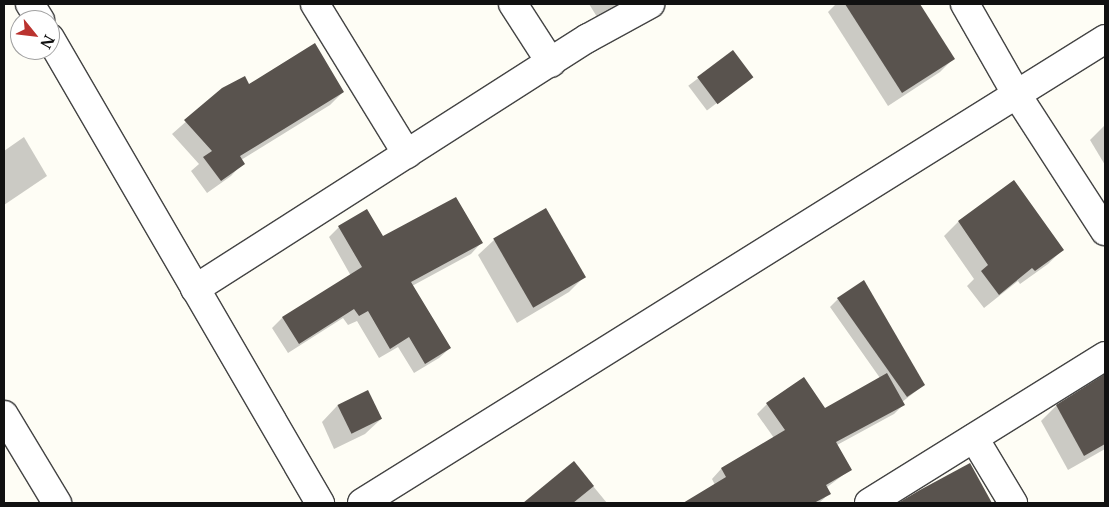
<!DOCTYPE html>
<html>
<head>
<meta charset="utf-8">
<style>
  body { margin:0 }
  #map { position:relative; width:1109px; height:507px; overflow:hidden; background:#fefdf5; font-family:"Libre Baskerville",serif }
  div>[style] { position:absolute }
  .shadow>* { inset:0; background:#0003; transform-origin:0 0 }
  .building>* { inset:0; background:#59534e; transform-origin:0 0 }
  .roads { filter:drop-shadow(1px 0 #444) drop-shadow(-1px 0 #444) drop-shadow(0 1px #444) drop-shadow(0 -1px #444) }
  .minor>* { height:28px; margin:-14px; padding:0 14px; transform-origin:14px; border-radius:14px; background:#fff }
  .tertiary>* { height:28px; margin:-14px; padding:0 14px; transform-origin:14px; border-radius:14px; background:#fff }
  span { translate:-50% -50%; white-space:nowrap; text-align:center; line-height:1.15; -webkit-text-stroke:5px #fff; paint-order:stroke }
  .frame { position:absolute; inset:0; border:5px solid #111; pointer-events:none }
  .north { position:absolute; left:10px; top:10px; width:50px; height:50px; box-sizing:border-box; background:#fff; border:1px solid #a0a0a0; border-radius:50%; rotate:119deg; font-size:14px; font-weight:700; line-height:20px; text-align:center; color:#111 }
  .north::after { content:''; display:block; margin:auto; width:18px; height:22px; background:#ba332f; clip-path:polygon(50% 0,100% 100%,50% 72%,0 100%) }
</style>
</head>
<body>
<div id="map">
  <div class="shadow">
    <i style="clip-path:polygon(589px 4px,628px 4px,599px 20px)"></i>
    <i style="clip-path:polygon(836px 4px,917px 4px,953px 59px,940px 72px,888px 106px,828px 12px)"></i>
    <i style="left:733px;top:52px;width:31px;height:56px;rotate:53deg"></i>
    <i style="clip-path:polygon(223px 89px,343px 92px,330px 105px,241px 160px,243px 163px,231px 176px,207px 193px,191px 171px,199px 164px,172px 134px)"></i>
    <i style="clip-path:polygon(1105px 125px,1105px 165px,1090px 140px)"></i>
    <i style="clip-path:polygon(24px 137px,47px 176px,4px 205px,4px 151px)"></i>
    <i style="clip-path:polygon(958px 222px,1062px 250px,1048px 264px,1020px 284px,1018px 281px,984px 308px,967px 286px,974px 279px,944px 236px)"></i>
    <i style="clip-path:polygon(339px 227px,382px 237px,481px 243px,471px 254px,412px 286px,450px 348px,439px 358px,414px 373px,398px 347px,379px 358px,357px 321px,348px 325px,343px 318px,288px 353px,272px 328px,282px 318px,351px 276px,329px 237px)"></i>
    <i style="clip-path:polygon(494px 240px,584px 277px,569px 292px,517px 323px,478px 255px)"></i>
    <i style="clip-path:polygon(838px 299px,924px 385px,902px 402px,903px 405px,894px 414px,837px 445px,851px 469px,826px 488px,829px 494px,819px 503px,685px 503px,715px 485px,712px 479px,721px 469px,774px 438px,757px 414px,767px 404px,825px 410px,880px 378px,830px 307px)"></i>
    <i style="clip-path:polygon(1105px 374px,1105px 449px,1068px 470px,1041px 421px,1056px 406px)"></i>
    <i style="clip-path:polygon(368px 392px,381px 419px,365px 434px,334px 449px,322px 422px,337px 406px)"></i>
    <i style="clip-path:polygon(574px 463px,607px 503px,525px 503px)"></i>
    <i style="clip-path:polygon(970px 464px,991px 503px,902px 503px,905px 501px)"></i>
  </div>
  <div class="building">
    <i style="clip-path:polygon(845px 4px,920px 4px,955px 59px,902px 93px)"></i>
    <i style="clip-path:polygon(315px 43px,344px 92px,240px 156px,245px 164px,221px 181px,203px 157px,212px 151px,184px 120px,222px 88px,245px 76px,249px 84px)"></i>
    <i style="left:733px;top:50px;width:34px;height:45px;rotate:53deg"></i>
    <i style="clip-path:polygon(1014px 180px,1064px 250px,1035px 271px,1032px 268px,999px 295px,981px 271px,988px 265px,958px 221px)"></i>
    <i style="clip-path:polygon(456px 197px,483px 243px,411px 282px,451px 348px,425px 364px,409px 337px,390px 349px,368px 311px,359px 316px,354px 309px,299px 344px,282px 317px,362px 267px,338px 226px,367px 209px,383px 236px)"></i>
    <i style="left:546px;top:208px;width:80px;height:61px;rotate:60deg"></i>
    <i style="clip-path:polygon(864px 280px,925px 385px,907px 397px,837px 298px)"></i>
    <i style="clip-path:polygon(887px 373px,905px 405px,836px 442px,852px 470px,826px 485px,831px 494px,814px 503px,683px 503px,726px 477px,721px 468px,785px 430px,766px 403px,804px 377px,825px 408px)"></i>
    <i style="clip-path:polygon(1105px 374px,1105px 444px,1084px 456px,1056px 405px)"></i>
    <i style="left:368px;top:390px;width:32px;height:34px;rotate:64deg"></i>
    <i style="clip-path:polygon(574px 461px,594px 486px,573px 503px,523px 503px)"></i>
    <i style="clip-path:polygon(970px 463px,992px 503px,898px 503px,920px 490px)"></i>
  </div>
  <div class="roads">
    <div class="minor">
      <i style="left:30px;top:4px;width:19px;rotate:58deg"></i>
      <i style="left:315px;top:4px;width:176px;rotate:58.5deg"></i>
      <i style="left:513px;top:4px;width:70px;rotate:57.2deg"></i>
      <i style="left:965px;top:4px;width:105px;rotate:60.3deg"></i>
      <i style="left:1017px;top:95px;width:162px;rotate:57.1deg"></i>
      <i style="left:50px;top:38px;width:538px;rotate:59.86deg"></i>
      <i style="left:195px;top:289px;width:466px;rotate:-32.6deg"></i>
      <i style="left:588px;top:38px;width:71px;rotate:-28.7deg"></i>
      <i style="left:4px;top:415px;width:103px;rotate:58.9deg"></i>
      <i style="left:974px;top:438px;width:76px;rotate:59deg"></i>
      <i style="left:869px;top:503px;width:278px;rotate:-31.9deg"></i>
    </div>
    <div class="tertiary">
      <i style="left:362px;top:503px;width:876px;rotate:-31.98deg"></i>
    </div>
  </div>
  <div class="frame"></div>
  <div class="north">N</div>
</div>
</body>
</html>
